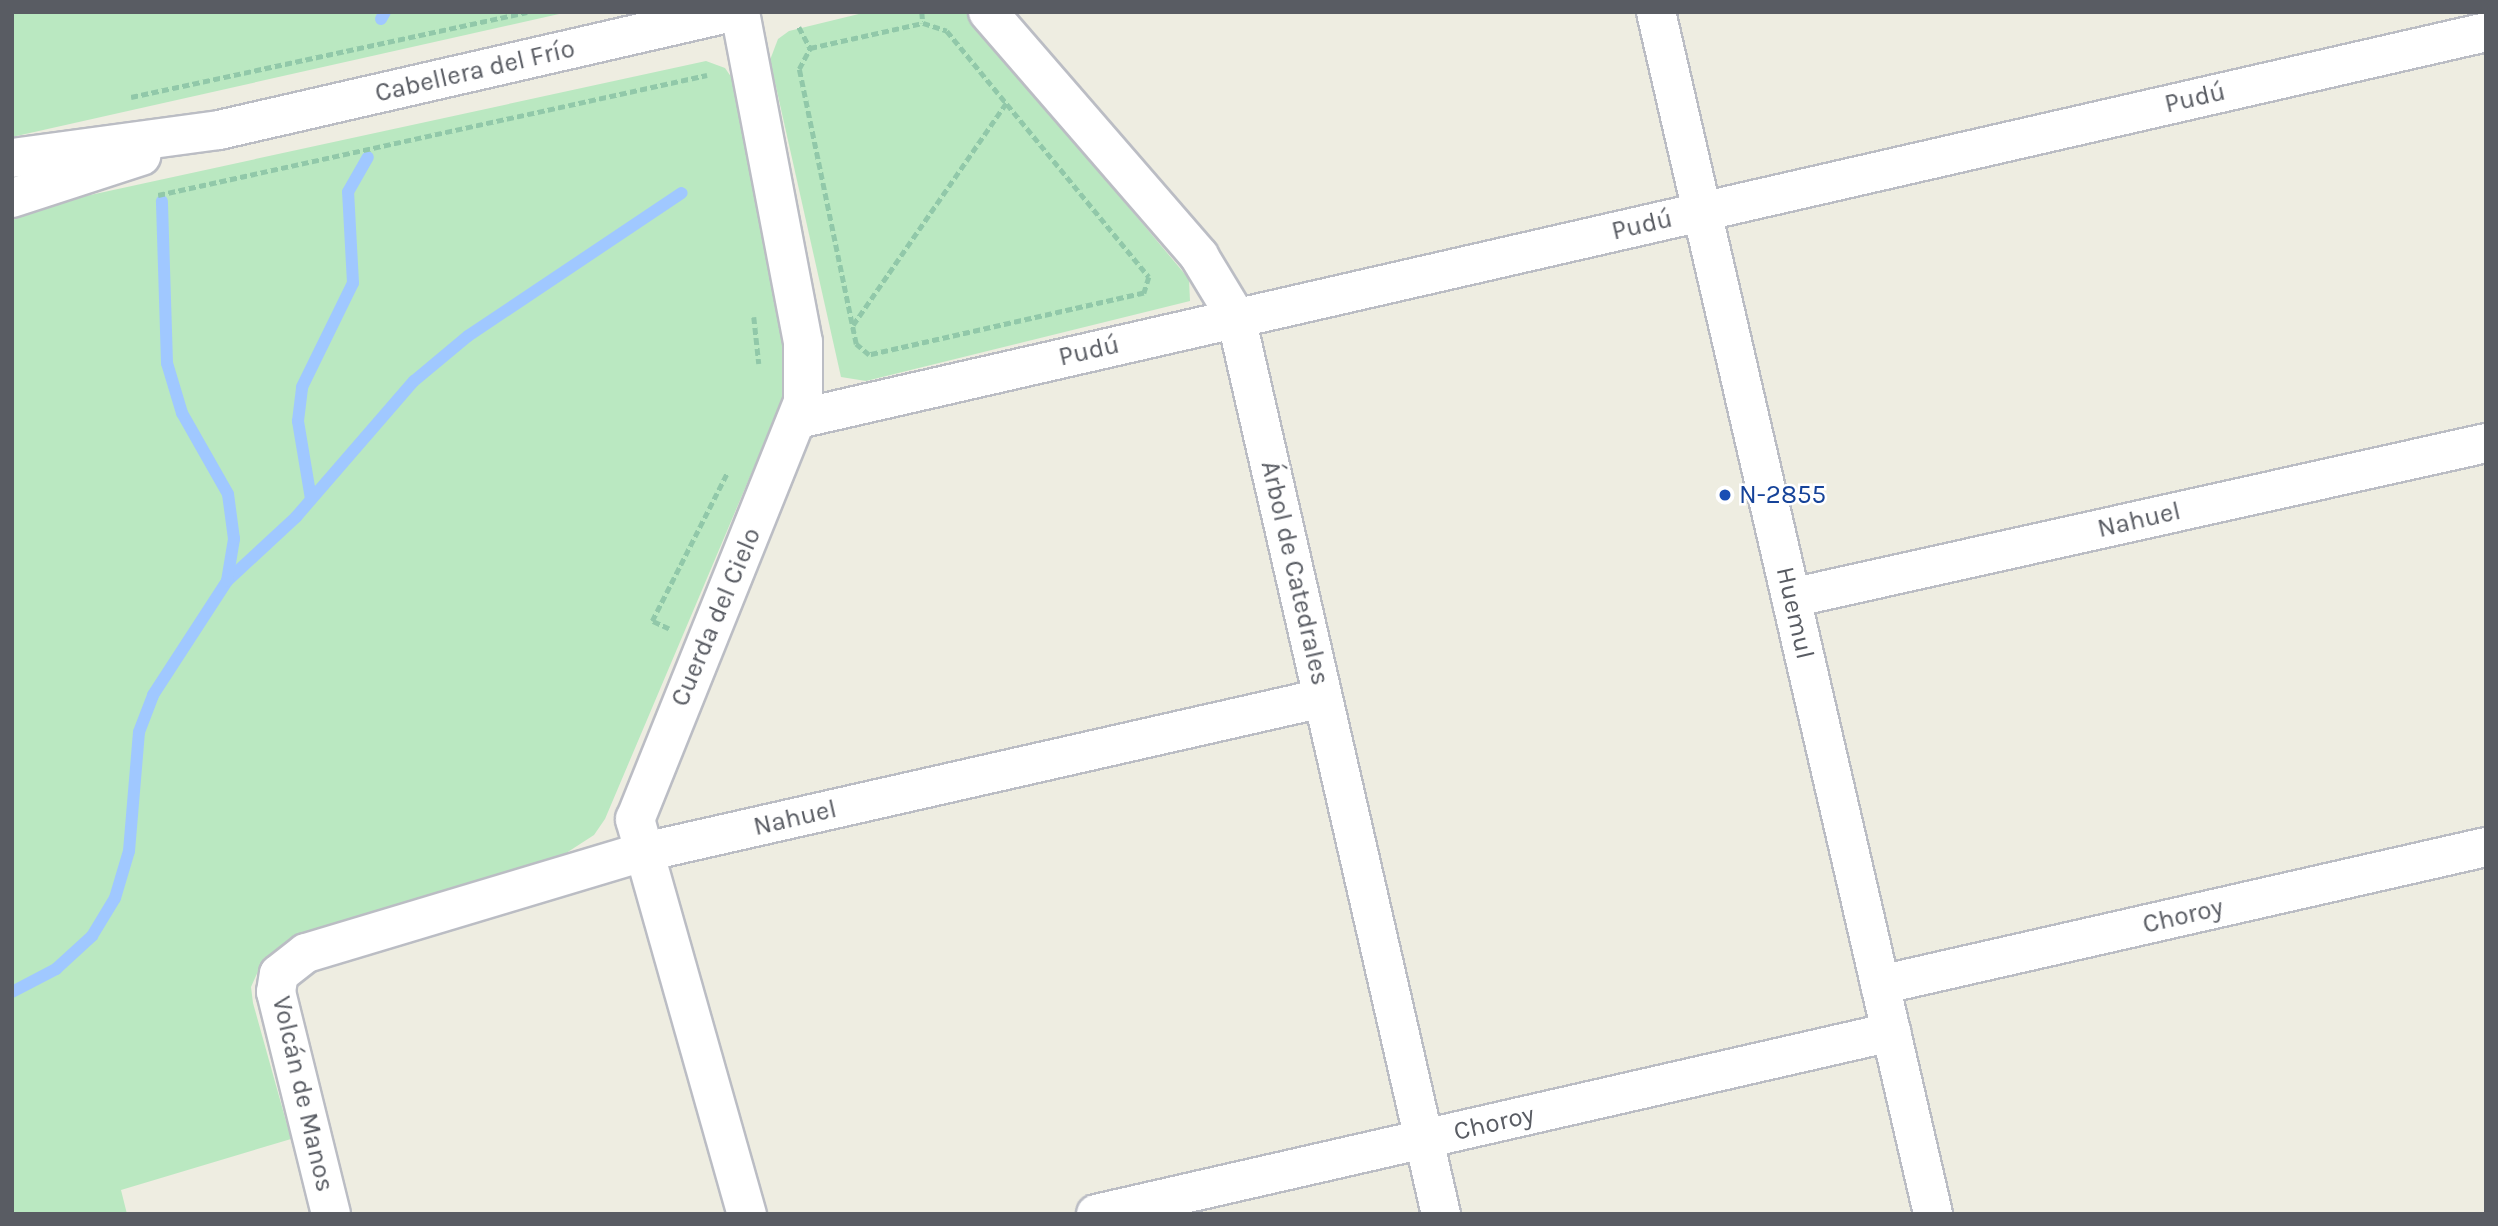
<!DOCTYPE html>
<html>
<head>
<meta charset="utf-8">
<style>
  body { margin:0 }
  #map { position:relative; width:2498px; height:1226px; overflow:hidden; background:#eeede1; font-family:Karla,sans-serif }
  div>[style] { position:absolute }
  .green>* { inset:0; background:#bae8c1 }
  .stream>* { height:12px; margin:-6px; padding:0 6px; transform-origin:6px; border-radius:6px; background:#a0c8ff }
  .path>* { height:4.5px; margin-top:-2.25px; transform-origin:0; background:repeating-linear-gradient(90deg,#91c8a9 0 7px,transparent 0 10.5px) }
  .roads { filter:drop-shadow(2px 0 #bbbdc4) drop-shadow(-2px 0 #bbbdc4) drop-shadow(0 2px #bbbdc4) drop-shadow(0 -2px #bbbdc4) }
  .street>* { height:38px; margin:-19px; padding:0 19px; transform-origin:19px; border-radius:19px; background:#fff }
  .secondary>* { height:38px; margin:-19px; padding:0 19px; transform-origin:19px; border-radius:19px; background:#fff }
  .dots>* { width:19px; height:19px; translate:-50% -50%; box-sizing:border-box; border:4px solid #fff; border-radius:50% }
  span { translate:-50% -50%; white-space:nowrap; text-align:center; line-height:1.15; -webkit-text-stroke:5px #fff; paint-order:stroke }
  .street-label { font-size:26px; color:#595c63 }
  .transit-label { font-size:26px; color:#164399 }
  .left { translate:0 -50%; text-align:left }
  .frame { position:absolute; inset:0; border:14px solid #595c63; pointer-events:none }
</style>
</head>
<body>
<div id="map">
  <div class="green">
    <i style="clip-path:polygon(12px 12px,568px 12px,12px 137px)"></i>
    <i style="clip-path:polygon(867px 12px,965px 12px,1189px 279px,1190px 301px,866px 381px,841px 377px,770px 60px,778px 39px,789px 31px)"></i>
    <i style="clip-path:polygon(706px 61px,725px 68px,736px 84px,784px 355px,785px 394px,605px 819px,594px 835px,560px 857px,298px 939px,264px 958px,251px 987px,253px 1003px,291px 1139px,121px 1190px,127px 1214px,12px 1214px,12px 212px)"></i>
  </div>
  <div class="stream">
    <i style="left:381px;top:19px;width:8px;rotate:-60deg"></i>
    <i style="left:311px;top:499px;width:79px;rotate:-99.5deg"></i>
    <i style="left:298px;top:421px;width:34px;rotate:-83deg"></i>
    <i style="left:302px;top:387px;width:116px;rotate:-63.9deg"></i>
    <i style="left:353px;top:283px;width:91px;rotate:-93.1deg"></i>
    <i style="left:348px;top:192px;width:40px;rotate:-60.3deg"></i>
    <i style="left:227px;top:581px;width:94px;rotate:-42.8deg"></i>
    <i style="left:296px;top:517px;width:180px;rotate:-49.1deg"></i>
    <i style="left:414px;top:381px;width:70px;rotate:-39.8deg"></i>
    <i style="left:468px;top:336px;width:257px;rotate:-33.8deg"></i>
    <i style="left:12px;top:992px;width:50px;rotate:-27.6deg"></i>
    <i style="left:56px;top:969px;width:49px;rotate:-42.5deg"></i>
    <i style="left:92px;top:936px;width:44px;rotate:-58.8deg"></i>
    <i style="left:115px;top:898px;width:49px;rotate:-73.4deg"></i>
    <i style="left:129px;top:851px;width:119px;rotate:-85.2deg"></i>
    <i style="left:139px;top:732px;width:40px;rotate:-69deg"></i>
    <i style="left:153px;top:695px;width:136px;rotate:-57deg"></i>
    <i style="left:227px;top:581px;width:43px;rotate:-80.5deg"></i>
    <i style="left:234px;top:539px;width:45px;rotate:-97.6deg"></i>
    <i style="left:228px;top:494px;width:93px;rotate:-119.6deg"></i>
    <i style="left:182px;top:413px;width:52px;rotate:-106.7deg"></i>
    <i style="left:167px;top:363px;width:162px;rotate:-91.8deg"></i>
  </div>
  <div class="path">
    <i style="left:922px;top:12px;width:11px;rotate:85deg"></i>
    <i style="left:923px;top:23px;width:25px;rotate:18deg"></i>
    <i style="left:947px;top:31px;width:318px;rotate:50.6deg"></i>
    <i style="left:1149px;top:277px;width:17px;rotate:107deg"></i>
    <i style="left:1144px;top:293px;width:282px;rotate:167.3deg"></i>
    <i style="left:869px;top:355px;width:17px;rotate:-140deg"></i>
    <i style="left:856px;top:344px;width:281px;rotate:-101.7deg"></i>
    <i style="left:799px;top:69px;width:24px;rotate:-62deg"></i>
    <i style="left:810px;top:48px;width:116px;rotate:-12.5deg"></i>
    <i style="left:799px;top:27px;width:24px;rotate:62deg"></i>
    <i style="left:131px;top:97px;width:405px;rotate:-12.1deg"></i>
    <i style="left:158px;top:195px;width:562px;rotate:-12.33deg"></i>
    <i style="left:754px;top:317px;width:47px;rotate:83.9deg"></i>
    <i style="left:853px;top:325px;width:270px;rotate:-55.4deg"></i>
    <i style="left:669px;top:629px;width:19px;rotate:-155deg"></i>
    <i style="left:652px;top:621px;width:166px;rotate:-63.1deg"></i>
  </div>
  <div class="roads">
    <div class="street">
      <i style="left:740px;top:12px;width:336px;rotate:79.2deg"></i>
      <i style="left:803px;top:342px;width:60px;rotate:90deg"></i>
      <i style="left:803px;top:402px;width:450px;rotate:111.9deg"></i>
      <i style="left:635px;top:819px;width:411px;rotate:74.2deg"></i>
      <i style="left:988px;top:12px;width:323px;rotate:49.1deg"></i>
      <i style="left:1199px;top:256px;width:71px;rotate:58.8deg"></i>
      <i style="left:1236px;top:317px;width:920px;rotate:77.13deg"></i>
      <i style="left:798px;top:419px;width:1732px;rotate:-12.91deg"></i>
      <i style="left:1791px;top:598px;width:712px;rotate:-12.57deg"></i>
      <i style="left:1880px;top:985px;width:622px;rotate:-12.83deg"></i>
      <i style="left:331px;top:1214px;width:229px;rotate:-103.9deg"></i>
      <i style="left:276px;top:992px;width:18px;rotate:-81deg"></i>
      <i style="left:279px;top:974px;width:34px;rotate:-38deg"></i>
      <i style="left:306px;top:953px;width:349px;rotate:-16.7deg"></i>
      <i style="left:640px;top:853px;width:700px;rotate:-12.79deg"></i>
      <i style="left:1096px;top:1214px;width:816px;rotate:-12.89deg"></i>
    </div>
    <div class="secondary">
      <i style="left:1656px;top:12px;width:1234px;rotate:77.02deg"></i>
      <i style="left:12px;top:158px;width:209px;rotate:-7.7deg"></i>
      <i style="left:219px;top:130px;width:526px;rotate:-12.95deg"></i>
      <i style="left:12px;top:198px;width:136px;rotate:-18deg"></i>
    </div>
  </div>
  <div class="dots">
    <i style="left:1725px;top:495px;background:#1a4fb4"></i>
  </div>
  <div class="street-label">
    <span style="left:475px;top:71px;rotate:-13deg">Cabellera del Frío</span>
    <span style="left:2195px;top:98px;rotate:-13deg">Pudú</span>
    <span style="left:1642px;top:225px;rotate:-13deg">Pudú</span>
    <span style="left:1089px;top:351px;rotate:-13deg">Pudú</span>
    <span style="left:2139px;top:520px;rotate:-13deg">Nahuel</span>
    <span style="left:1295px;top:573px;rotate:77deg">Árbol de Catedrales</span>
    <span style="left:1795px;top:613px;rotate:77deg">Huemul</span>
    <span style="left:716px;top:617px;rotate:-67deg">Cuerda del Cielo</span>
    <span style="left:795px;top:818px;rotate:-13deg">Nahuel</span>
    <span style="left:2183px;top:916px;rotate:-13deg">Choroy</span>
    <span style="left:303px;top:1094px;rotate:77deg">Volcán de Manos</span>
    <span style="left:1494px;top:1123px;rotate:-13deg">Choroy</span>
  </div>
  <div class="transit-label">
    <span class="left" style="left:1739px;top:495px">N-2855</span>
  </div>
  <div class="frame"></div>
</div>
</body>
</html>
